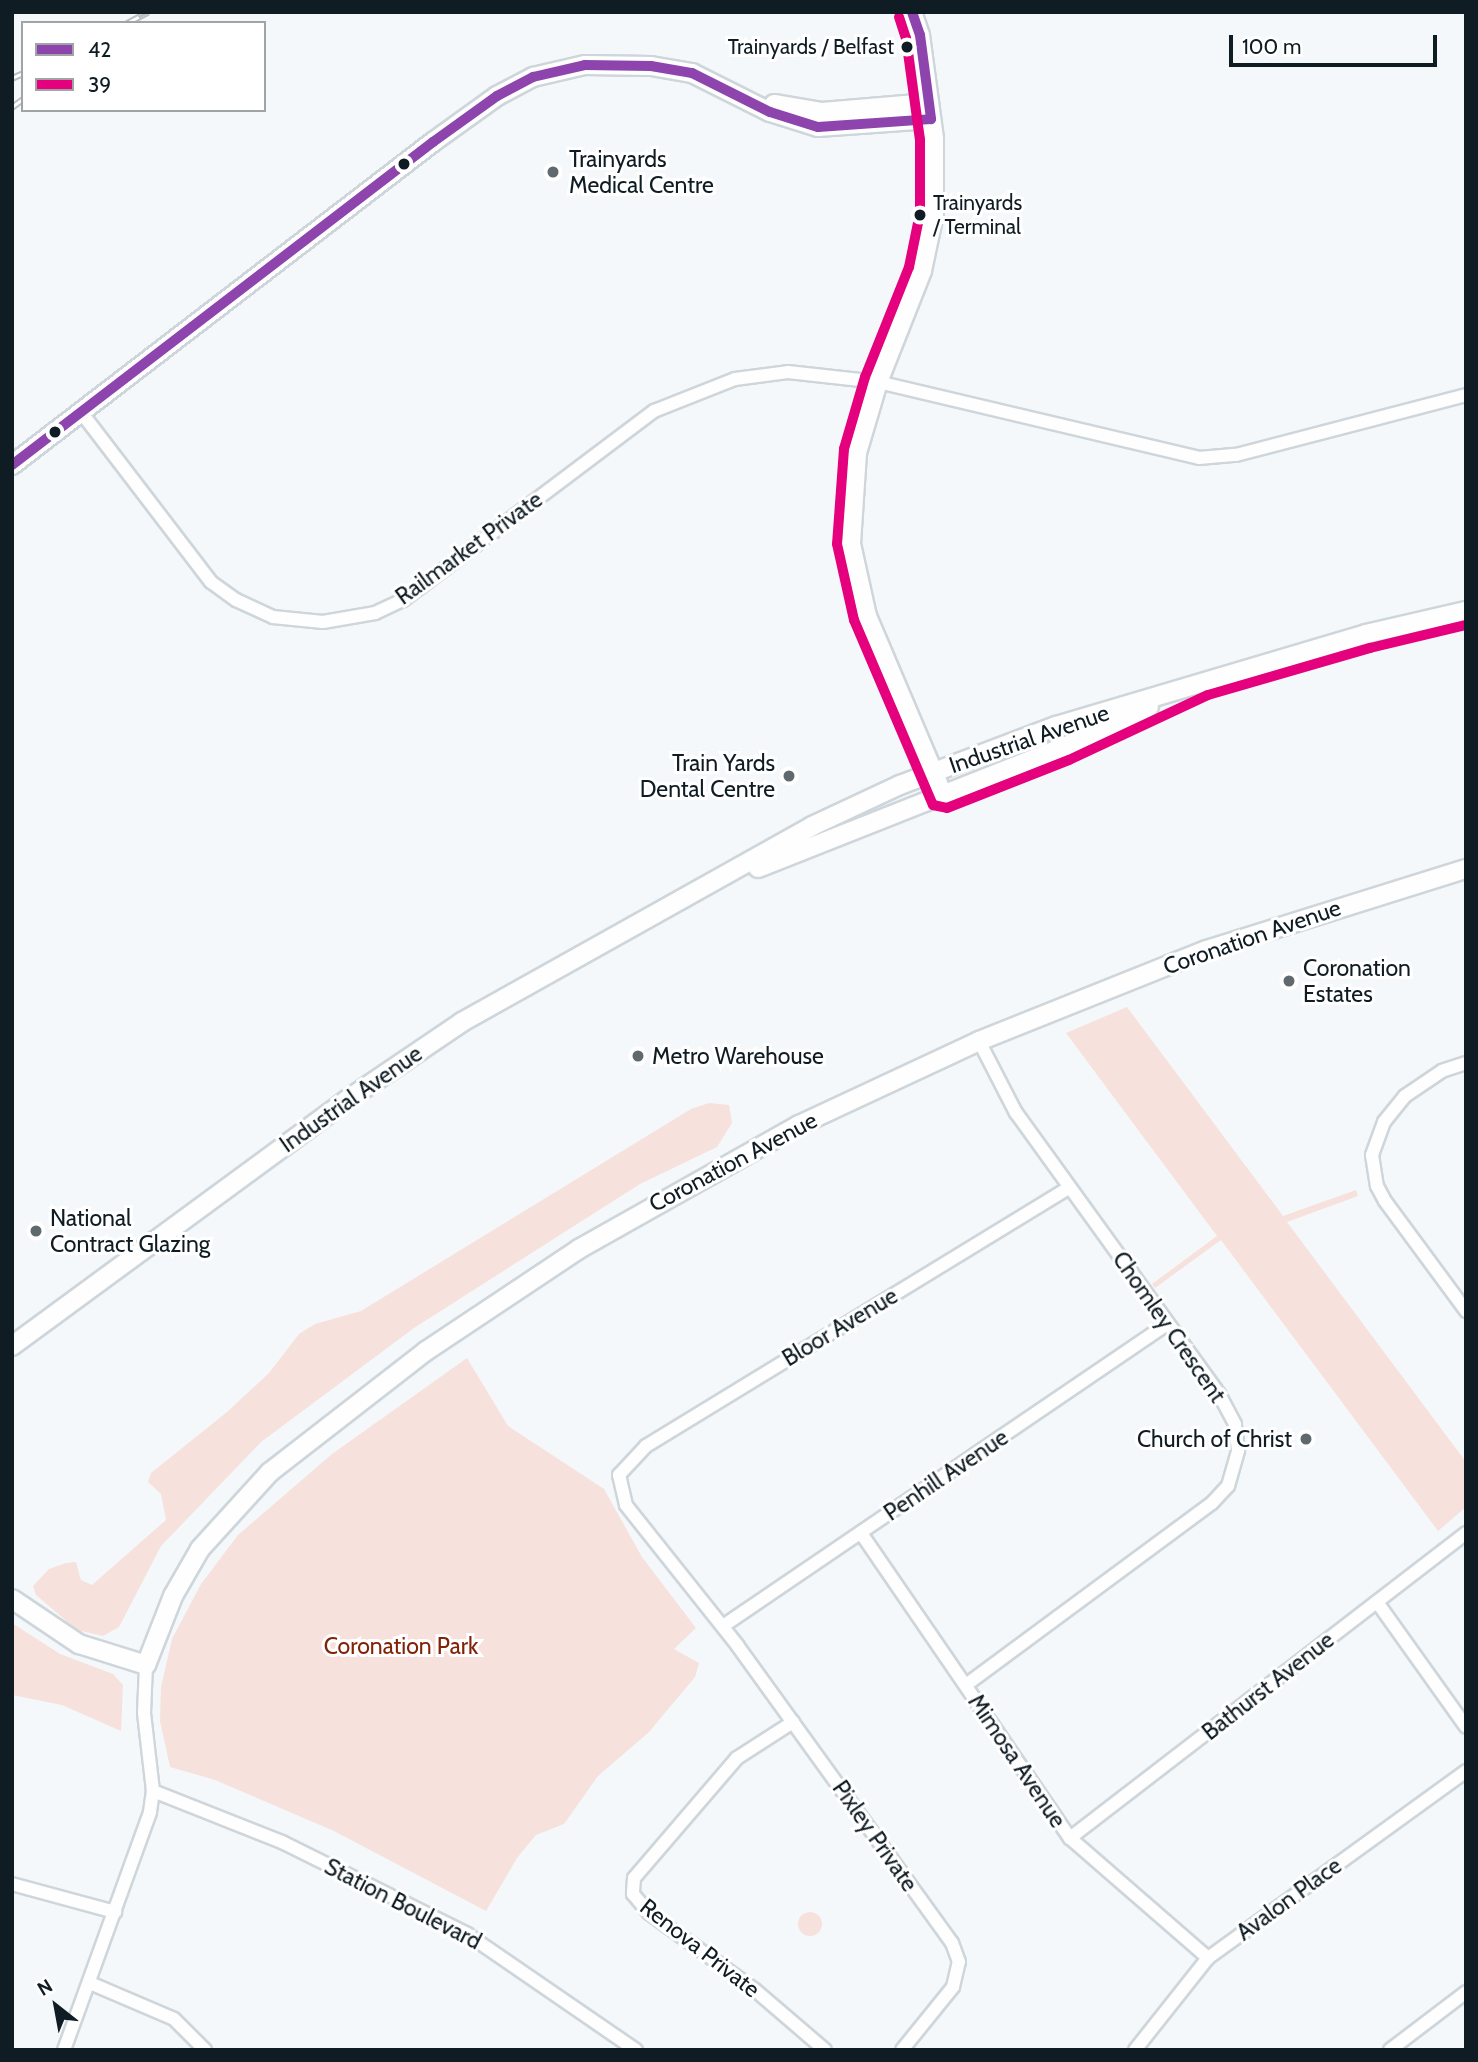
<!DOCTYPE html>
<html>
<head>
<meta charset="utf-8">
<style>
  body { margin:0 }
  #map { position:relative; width:1478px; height:2062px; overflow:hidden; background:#f5f8fa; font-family:Cabin,sans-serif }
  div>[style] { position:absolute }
  .green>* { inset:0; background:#f7e1dc }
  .round { border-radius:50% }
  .roads { filter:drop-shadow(2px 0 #ced6db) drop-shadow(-2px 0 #ced6db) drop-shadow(0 2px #ced6db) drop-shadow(0 -2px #ced6db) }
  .street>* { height:12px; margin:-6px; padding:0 6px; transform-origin:6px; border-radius:6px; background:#fefefe }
  .secondary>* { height:18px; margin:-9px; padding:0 9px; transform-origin:9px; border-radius:9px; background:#fefefe }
  .rail>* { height:7px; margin-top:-3.5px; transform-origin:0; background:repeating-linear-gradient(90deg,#fff 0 13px,#bcbdbe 0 26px); box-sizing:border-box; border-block:2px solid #bcbdbe }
  .bus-1>* { height:10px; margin:-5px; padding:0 5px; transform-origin:5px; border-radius:5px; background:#8e44ad }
  .bus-2>* { height:10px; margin:-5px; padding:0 5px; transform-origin:5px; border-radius:5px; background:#e5007d }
  .dots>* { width:19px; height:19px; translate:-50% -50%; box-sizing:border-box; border:4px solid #fff; border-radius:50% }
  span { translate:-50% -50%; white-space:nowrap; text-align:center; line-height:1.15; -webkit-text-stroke:6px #fff; paint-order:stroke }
  .bus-label { font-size:21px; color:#0f1c23 }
  .right { translate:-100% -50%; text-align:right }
  .left { translate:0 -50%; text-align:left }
  .poi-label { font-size:23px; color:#0f1c23 }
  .street-label { font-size:23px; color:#0f1c23 }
  .park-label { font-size:23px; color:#822206 }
  .frame { position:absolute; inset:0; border:14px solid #0f1c23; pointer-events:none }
  .legend { position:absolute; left:21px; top:21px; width:245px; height:91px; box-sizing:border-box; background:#fff; border:2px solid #9fa4a7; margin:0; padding:9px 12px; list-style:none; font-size:21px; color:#0f1c23 }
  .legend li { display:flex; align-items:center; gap:14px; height:35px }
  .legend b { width:35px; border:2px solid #9fa4a7 }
  .north { position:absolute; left:21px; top:1971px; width:70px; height:70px; -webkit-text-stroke:5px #fff; paint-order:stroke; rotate:329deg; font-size:19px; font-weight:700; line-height:28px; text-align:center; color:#0f1c23 }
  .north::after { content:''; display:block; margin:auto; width:24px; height:32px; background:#0f1c23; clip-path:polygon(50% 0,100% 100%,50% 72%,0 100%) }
  .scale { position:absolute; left:1229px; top:35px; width:208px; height:32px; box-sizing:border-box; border:4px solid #0f1c23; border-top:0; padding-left:9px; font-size:21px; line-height:24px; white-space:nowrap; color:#0f1c23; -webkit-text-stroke:5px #fff; paint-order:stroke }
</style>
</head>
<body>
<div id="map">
  <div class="green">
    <i style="clip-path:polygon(1127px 1007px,1283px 1216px,1356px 1190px,1358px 1196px,1287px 1222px,1466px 1462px,1466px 1507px,1438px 1531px,1221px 1240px,1155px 1288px,1152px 1284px,1217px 1236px,1066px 1033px)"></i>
    <i style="clip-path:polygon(709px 1103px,729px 1105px,732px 1123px,717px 1147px,640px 1184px,414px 1328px,261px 1442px,161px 1546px,119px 1627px,103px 1636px,77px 1630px,36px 1595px,33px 1586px,49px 1569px,66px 1563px,76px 1562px,81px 1580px,92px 1585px,166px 1520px,161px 1494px,148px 1482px,151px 1473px,227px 1412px,269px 1373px,299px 1334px,315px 1324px,361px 1311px,691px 1109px)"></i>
    <i style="clip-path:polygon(467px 1358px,508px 1426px,604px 1489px,642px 1557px,696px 1628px,674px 1649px,699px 1663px,695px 1677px,649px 1732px,598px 1776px,564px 1824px,536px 1835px,517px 1858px,486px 1911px,334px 1831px,215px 1780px,170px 1767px,160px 1721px,161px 1687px,172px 1639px,201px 1584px,238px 1535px,332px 1454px)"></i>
    <i style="clip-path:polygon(12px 1623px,60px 1654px,113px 1674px,123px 1685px,121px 1731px,62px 1705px,12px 1695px)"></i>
    <i class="round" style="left:798px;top:1912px;width:24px;height:24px"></i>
  </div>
  <div class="roads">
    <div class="street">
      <i style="left:81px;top:412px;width:214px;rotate:52.6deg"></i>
      <i style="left:211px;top:582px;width:31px;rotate:36deg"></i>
      <i style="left:236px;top:600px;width:41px;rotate:24.7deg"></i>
      <i style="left:273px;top:617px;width:50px;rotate:5.7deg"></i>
      <i style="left:323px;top:622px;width:53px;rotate:-9.8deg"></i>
      <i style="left:375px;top:613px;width:31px;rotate:-25deg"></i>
      <i style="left:403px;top:600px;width:314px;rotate:-37deg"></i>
      <i style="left:654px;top:411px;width:87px;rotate:-21.6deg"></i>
      <i style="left:735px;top:379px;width:53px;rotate:-7.5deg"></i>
      <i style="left:788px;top:372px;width:91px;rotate:6.3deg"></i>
      <i style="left:878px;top:382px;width:330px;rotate:13.3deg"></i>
      <i style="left:1199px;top:458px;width:37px;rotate:-5deg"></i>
      <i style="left:1236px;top:455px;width:238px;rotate:-14.6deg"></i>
      <i style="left:1466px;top:1063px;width:25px;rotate:162deg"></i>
      <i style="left:1442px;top:1071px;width:45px;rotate:146deg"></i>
      <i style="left:1405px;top:1096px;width:33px;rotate:129deg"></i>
      <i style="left:1384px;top:1122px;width:35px;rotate:110deg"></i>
      <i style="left:1372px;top:1155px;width:31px;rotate:81deg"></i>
      <i style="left:1377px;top:1186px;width:17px;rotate:62deg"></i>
      <i style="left:1385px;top:1201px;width:137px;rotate:53.6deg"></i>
      <i style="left:861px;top:1533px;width:370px;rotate:55.6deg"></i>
      <i style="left:1070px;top:1838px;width:183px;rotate:41deg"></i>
      <i style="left:1377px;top:1602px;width:153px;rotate:54.5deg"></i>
      <i style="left:723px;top:1626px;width:537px;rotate:-34.22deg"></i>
      <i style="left:966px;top:1685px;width:306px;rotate:-36.5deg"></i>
      <i style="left:1212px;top:1503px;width:23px;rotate:-47deg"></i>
      <i style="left:1228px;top:1486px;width:37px;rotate:-74deg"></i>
      <i style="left:1238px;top:1450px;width:26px;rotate:-97deg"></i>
      <i style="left:1235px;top:1424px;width:34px;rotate:-118deg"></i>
      <i style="left:1219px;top:1394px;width:347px;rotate:-125.8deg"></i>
      <i style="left:1016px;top:1113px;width:81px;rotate:-117.2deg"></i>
      <i style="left:793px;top:1722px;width:67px;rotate:147.3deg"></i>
      <i style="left:737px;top:1758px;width:158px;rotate:130.6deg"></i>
      <i style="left:634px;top:1878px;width:16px;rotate:94deg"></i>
      <i style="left:633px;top:1894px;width:25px;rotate:50deg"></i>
      <i style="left:649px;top:1913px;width:131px;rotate:36deg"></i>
      <i style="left:755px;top:1990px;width:92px;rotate:40.6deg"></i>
      <i style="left:153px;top:1791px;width:139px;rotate:21.6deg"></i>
      <i style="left:282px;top:1842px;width:207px;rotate:26.4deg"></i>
      <i style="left:467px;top:1934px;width:205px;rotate:34.5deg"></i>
      <i style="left:1070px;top:1838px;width:500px;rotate:-37.6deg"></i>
      <i style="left:12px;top:1884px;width:107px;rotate:15.2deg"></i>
      <i style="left:90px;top:1983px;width:91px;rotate:23.2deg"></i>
      <i style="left:174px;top:2019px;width:44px;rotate:45deg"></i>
      <i style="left:64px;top:2050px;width:253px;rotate:-70.1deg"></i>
      <i style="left:150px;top:1812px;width:21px;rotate:-82deg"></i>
      <i style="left:153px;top:1791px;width:79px;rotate:-96.6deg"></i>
      <i style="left:144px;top:1713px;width:48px;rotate:-87.6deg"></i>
      <i style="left:902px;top:2050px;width:81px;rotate:-51deg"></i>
      <i style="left:953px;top:1987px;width:26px;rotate:-77deg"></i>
      <i style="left:959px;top:1962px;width:20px;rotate:-110deg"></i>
      <i style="left:952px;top:1943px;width:366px;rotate:-125.8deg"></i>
      <i style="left:738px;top:1646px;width:180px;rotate:-128.5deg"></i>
      <i style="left:626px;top:1505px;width:31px;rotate:-103deg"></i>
      <i style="left:619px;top:1475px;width:40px;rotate:-47deg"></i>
      <i style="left:646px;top:1446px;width:495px;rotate:-31.4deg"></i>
      <i style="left:1135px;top:2050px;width:117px;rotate:-51.6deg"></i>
      <i style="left:1208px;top:1958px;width:319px;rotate:-35.9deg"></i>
      <i style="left:1390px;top:2050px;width:96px;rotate:-37.3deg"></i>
    </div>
    <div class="secondary">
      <i style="left:912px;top:12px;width:24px;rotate:71deg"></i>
      <i style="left:920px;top:35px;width:105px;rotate:82.3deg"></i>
      <i style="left:934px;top:139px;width:75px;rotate:90deg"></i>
      <i style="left:934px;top:214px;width:58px;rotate:101.9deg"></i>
      <i style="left:922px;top:271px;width:119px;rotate:111.6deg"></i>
      <i style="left:878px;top:382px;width:74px;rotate:106.5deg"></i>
      <i style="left:857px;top:453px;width:91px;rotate:93.8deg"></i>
      <i style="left:851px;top:544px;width:74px;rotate:77.5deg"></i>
      <i style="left:867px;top:616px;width:194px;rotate:67deg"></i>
      <i style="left:774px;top:104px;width:49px;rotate:9.5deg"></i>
      <i style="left:822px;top:112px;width:107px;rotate:-4.8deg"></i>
      <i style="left:12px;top:465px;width:531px;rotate:-37.5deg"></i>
      <i style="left:433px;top:142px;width:79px;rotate:-35.7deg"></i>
      <i style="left:497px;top:96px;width:41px;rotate:-27.8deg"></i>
      <i style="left:533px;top:77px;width:53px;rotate:-13deg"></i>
      <i style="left:585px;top:65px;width:66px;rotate:0.9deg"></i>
      <i style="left:651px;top:66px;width:42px;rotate:9.7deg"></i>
      <i style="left:692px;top:73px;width:87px;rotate:26.6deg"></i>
      <i style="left:770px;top:112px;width:50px;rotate:17.4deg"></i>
      <i style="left:818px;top:127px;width:113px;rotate:-4deg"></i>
      <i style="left:758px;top:868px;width:329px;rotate:-21.6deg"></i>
      <i style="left:1064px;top:747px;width:94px;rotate:-25.2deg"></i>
      <i style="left:12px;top:1346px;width:416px;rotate:-36.3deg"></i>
      <i style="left:347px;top:1100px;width:139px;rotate:-34.1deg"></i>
      <i style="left:462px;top:1022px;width:401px;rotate:-29.2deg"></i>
      <i style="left:812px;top:826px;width:97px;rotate:-25deg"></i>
      <i style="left:900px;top:785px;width:167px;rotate:-20.7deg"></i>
      <i style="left:1056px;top:726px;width:323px;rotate:-16.5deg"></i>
      <i style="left:1366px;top:634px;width:103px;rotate:-13deg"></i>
      <i style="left:12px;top:1599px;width:81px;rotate:33.9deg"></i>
      <i style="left:79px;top:1644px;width:70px;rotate:17.4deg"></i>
      <i style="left:146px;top:1665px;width:74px;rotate:-68.6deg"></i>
      <i style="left:173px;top:1596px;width:54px;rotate:-60.1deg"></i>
      <i style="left:200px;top:1549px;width:104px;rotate:-47.7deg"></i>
      <i style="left:270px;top:1472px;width:197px;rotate:-37.8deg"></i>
      <i style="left:426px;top:1351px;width:184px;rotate:-33.7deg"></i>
      <i style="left:579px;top:1249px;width:253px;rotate:-29.4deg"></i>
      <i style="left:799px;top:1125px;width:199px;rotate:-25deg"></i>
      <i style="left:979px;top:1041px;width:245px;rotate:-21.8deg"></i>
      <i style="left:1207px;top:950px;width:271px;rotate:-17.4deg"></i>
    </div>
  </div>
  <div class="rail">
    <i style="left:127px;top:23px;width:24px;rotate:-28deg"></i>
    <i style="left:12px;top:78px;width:12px;rotate:-24deg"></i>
    <i style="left:12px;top:107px;width:14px;rotate:-36deg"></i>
  </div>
  <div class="bus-1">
    <i style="left:912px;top:12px;width:24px;rotate:71deg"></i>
    <i style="left:920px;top:35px;width:85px;rotate:82.5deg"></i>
    <i style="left:12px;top:465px;width:531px;rotate:-37.5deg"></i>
    <i style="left:433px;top:142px;width:79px;rotate:-35.7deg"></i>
    <i style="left:497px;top:96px;width:41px;rotate:-27.8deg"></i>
    <i style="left:533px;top:77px;width:53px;rotate:-13deg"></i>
    <i style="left:585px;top:65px;width:66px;rotate:0.9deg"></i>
    <i style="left:651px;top:66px;width:42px;rotate:9.7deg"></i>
    <i style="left:692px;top:73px;width:87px;rotate:26.6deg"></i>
    <i style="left:770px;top:112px;width:50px;rotate:17.4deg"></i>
    <i style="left:818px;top:127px;width:113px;rotate:-4deg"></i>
  </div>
  <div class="bus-2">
    <i style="left:899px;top:17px;width:22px;rotate:72deg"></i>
    <i style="left:906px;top:38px;width:103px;rotate:82.2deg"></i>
    <i style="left:920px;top:140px;width:73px;rotate:90deg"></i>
    <i style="left:920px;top:213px;width:55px;rotate:101.5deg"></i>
    <i style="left:909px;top:267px;width:118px;rotate:111.8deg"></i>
    <i style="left:865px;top:377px;width:75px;rotate:106.3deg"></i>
    <i style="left:844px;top:449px;width:95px;rotate:94.2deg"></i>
    <i style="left:837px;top:544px;width:78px;rotate:77.4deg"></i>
    <i style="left:854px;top:620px;width:201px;rotate:66.9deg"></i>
    <i style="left:933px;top:805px;width:14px;rotate:12deg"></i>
    <i style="left:947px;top:808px;width:131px;rotate:-21.5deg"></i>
    <i style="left:1069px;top:760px;width:153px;rotate:-25.1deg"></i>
    <i style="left:1208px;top:695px;width:169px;rotate:-16.2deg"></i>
    <i style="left:1370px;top:648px;width:99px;rotate:-13.5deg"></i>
  </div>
  <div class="dots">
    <i style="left:907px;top:47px;background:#0f1c23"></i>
    <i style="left:404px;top:164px;background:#0f1c23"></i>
    <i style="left:553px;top:172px;background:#60696e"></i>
    <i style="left:920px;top:215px;background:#0f1c23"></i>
    <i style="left:55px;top:432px;background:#0f1c23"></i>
    <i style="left:789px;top:776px;background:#60696e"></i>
    <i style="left:1289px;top:981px;background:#60696e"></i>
    <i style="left:638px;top:1056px;background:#60696e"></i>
    <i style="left:36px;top:1231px;background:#60696e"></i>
    <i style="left:1306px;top:1439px;background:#60696e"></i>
  </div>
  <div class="bus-label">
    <span class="right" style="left:894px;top:47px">Trainyards / Belfast</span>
    <span class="left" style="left:933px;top:215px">Trainyards<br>/ Terminal</span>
  </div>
  <div class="poi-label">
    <span class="left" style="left:569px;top:172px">Trainyards<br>Medical Centre</span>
    <span class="right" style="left:775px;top:776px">Train Yards<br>Dental Centre</span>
    <span class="left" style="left:1303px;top:981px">Coronation<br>Estates</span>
    <span class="left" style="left:652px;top:1056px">Metro Warehouse</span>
    <span class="left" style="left:50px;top:1231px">National<br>Contract Glazing</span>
    <span class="right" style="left:1292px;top:1439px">Church of Christ</span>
  </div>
  <div class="street-label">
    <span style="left:469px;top:548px;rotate:-36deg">Railmarket Private</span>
    <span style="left:1029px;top:739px;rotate:-19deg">Industrial Avenue</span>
    <span style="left:1252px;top:937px;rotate:-19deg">Coronation Avenue</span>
    <span style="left:351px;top:1099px;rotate:-35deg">Industrial Avenue</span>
    <span style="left:733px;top:1162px;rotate:-28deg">Coronation Avenue</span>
    <span style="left:840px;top:1327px;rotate:-31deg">Bloor Avenue</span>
    <span style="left:1169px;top:1327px;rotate:55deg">Chomley Crescent</span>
    <span style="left:946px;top:1475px;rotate:-34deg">Penhill Avenue</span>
    <span style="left:1268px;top:1686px;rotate:-38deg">Bathurst Avenue</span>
    <span style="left:1017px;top:1761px;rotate:56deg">Mimosa Avenue</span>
    <span style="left:875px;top:1836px;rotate:55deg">Pixley Private</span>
    <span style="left:1289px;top:1899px;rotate:-36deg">Avalon Place</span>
    <span style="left:403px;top:1904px;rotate:27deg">Station Boulevard</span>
    <span style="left:700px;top:1948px;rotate:38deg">Renova Private</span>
  </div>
  <div class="park-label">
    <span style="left:401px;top:1646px">Coronation Park</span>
  </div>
  <div class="frame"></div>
  <ul class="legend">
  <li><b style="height:9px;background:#8e44ad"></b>42</li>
  <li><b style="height:9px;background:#e5007d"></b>39</li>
  </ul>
  <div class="north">N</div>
  <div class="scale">100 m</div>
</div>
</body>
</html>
